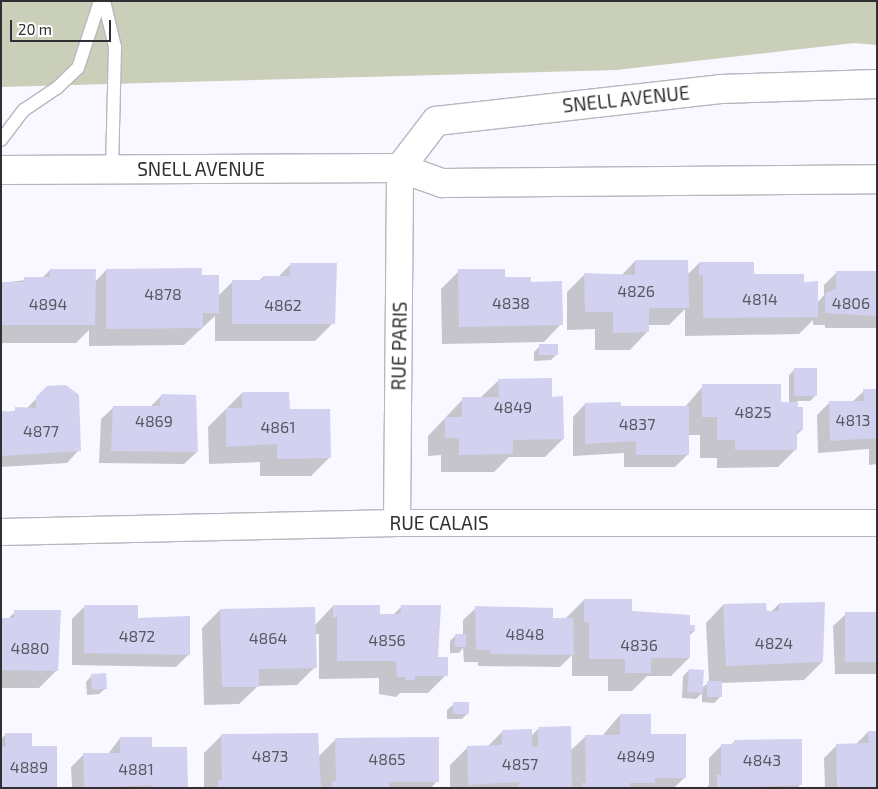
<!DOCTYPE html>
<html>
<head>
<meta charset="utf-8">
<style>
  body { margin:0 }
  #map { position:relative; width:878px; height:789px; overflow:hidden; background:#f9f7ff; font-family:"Exo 2",sans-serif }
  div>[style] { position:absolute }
  .green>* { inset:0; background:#cacfba }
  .shadow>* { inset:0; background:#0003 }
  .building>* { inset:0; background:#d2d1f0; transform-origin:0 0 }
  .roads { filter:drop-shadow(1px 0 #b9b6c0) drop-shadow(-1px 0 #b9b6c0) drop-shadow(0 1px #b9b6c0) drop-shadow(0 -1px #b9b6c0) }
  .service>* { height:12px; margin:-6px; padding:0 6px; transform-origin:6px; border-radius:6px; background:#fff }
  .minor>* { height:26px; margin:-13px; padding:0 13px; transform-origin:13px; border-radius:13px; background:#fff }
  .secondary>* { height:28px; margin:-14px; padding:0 14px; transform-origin:14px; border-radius:14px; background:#fff }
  span { translate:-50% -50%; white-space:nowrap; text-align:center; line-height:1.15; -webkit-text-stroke:4px #fff; paint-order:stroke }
  .number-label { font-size:16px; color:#585862 }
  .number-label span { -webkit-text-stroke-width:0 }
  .street-label { font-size:19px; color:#302f33 }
  .frame { position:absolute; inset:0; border:2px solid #302f33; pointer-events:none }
  .scale { position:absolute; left:10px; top:20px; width:101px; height:22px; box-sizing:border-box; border:2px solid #302f33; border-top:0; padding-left:6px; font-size:15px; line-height:18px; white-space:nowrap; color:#302f33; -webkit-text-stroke:4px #fff; paint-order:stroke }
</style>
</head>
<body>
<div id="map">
  <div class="green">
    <i style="clip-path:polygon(1px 1px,877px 1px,877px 45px,854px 43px,616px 70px,1px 87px)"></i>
  </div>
  <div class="shadow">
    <i style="clip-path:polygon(635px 261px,687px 275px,699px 263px,803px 283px,817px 303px,824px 295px,824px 285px,837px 272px,877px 272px,877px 328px,825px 328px,825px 325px,813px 325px,813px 320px,799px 334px,685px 336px,685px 309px,669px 325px,647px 325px,647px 332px,630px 350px,595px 350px,595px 329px,567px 330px,567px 292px,585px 274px,621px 276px)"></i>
    <i style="clip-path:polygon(291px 264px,333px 323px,315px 341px,215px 341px,215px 316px,184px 345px,89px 346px,89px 330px,76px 343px,1px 343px,1px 283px,42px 278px,50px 270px,95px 282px,106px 270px,201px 277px,218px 296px,233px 281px,259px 281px,263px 277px,278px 277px)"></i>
    <i style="clip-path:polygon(459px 271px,530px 283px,561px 324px,544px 342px,442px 344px,441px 289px)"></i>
    <i style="clip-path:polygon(540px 346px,557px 354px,551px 360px,534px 361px,534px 352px)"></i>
    <i style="clip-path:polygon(795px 369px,816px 395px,810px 401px,797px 401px,802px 430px,795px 436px,796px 449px,778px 467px,717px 468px,717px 458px,700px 458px,700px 435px,688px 435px,688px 454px,675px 467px,624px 467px,624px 453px,573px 456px,573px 417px,585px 404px,619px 408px,685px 407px,703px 386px,789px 404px,789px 375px)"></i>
    <i style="clip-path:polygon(499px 380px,551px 398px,563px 439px,545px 457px,509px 457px,494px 472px,441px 472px,441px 455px,428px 456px,428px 436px,463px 399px,480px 398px)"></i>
    <i style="clip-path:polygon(48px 387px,79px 450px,67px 463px,1px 467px,1px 413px,26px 409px)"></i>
    <i style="clip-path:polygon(877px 390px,877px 464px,869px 465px,869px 449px,818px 453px,817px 415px,829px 403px,852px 402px,864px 391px)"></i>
    <i style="clip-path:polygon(242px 393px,288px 410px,329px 458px,311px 476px,260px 476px,260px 462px,209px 464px,208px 427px)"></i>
    <i style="clip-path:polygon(161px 396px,197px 452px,184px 464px,99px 463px,101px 419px,114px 407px,150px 407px)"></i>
    <i style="clip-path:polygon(584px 600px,689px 626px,694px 631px,689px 636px,689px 658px,671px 676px,647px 676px,632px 691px,608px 691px,608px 676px,572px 676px,572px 655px,560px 667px,478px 666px,478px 662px,464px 662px,463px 648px,459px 653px,450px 653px,450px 641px,456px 635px,463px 635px,463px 620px,476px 608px,552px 619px,566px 618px)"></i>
    <i style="clip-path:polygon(779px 604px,822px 662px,804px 680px,720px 683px,720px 697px,714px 703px,702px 702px,702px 693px,696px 699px,682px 698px,683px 676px,689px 670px,702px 688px,709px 682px,706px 623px,723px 605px,771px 612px)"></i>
    <i style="clip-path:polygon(85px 606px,137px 620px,189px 654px,176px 667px,72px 665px,72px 619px)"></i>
    <i style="clip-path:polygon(333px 606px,378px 616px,393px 615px,402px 606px,446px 675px,428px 693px,400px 693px,396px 697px,379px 694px,379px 678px,319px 679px,319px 634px,315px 634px,315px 667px,297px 685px,258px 686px,239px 704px,204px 705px,202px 628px,220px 610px,315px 625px)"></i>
    <i style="clip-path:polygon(15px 612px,57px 670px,39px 688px,1px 688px,1px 620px,7px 620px)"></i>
    <i style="clip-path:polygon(877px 613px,877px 674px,835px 674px,833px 626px,846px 614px)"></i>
    <i style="clip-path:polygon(92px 675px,106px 688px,99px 694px,87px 695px,86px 682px)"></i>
    <i style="clip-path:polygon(454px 704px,468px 713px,462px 719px,447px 719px,447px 710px)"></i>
    <i style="clip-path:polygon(620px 715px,650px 736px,685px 777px,674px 788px,450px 788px,450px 765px,468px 747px,487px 747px,503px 731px,531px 736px,539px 728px,570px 751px,586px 736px,602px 736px)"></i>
    <i style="clip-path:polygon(868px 732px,877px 788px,825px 788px,824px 758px,837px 745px,856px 744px)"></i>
    <i style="clip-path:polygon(6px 734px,31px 748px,1px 788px,1px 739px)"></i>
    <i style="clip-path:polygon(222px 735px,318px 757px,336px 739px,437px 781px,431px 788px,204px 788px,204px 753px)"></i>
    <i style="clip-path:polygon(120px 738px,151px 749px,187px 787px,72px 788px,71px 767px,84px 754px,108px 754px)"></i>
    <i style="clip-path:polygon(735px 741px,801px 784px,797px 788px,706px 788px,709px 785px,709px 758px,722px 745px,731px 745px)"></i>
  </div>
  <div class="building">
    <i style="clip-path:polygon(635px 260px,688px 260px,689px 308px,649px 308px,649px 332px,613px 333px,613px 312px,585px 312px,584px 273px,635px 275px)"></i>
    <i style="clip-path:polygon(699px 262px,754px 262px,754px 274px,804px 274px,804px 282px,818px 281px,818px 317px,703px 318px,703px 275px,699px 275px)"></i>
    <i style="clip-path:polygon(290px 263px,337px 263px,335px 324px,232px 324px,232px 280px,263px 280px,263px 276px,290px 276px)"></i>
    <i style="clip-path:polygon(202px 268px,202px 275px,219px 275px,219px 313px,203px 313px,203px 328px,106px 329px,106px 269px)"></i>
    <i style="clip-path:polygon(50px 269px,96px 269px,95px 325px,1px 325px,1px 282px,24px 282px,24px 277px,50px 277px)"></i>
    <i style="clip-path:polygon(458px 269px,505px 269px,505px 277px,531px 277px,531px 282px,562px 281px,563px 325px,459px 327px)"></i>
    <i style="clip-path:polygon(836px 271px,877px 271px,877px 316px,825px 313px,825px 293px,836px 289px)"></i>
    <i style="left:539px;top:344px;width:19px;height:11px"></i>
    <i style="left:794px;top:368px;width:23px;height:28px"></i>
    <i style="clip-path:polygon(552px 378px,552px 397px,563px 396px,564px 439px,513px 440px,513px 454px,459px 455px,459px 438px,445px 438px,445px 417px,462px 417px,462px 397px,499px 397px,498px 379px)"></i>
    <i style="clip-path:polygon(702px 384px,781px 384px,781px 402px,798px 402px,798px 407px,803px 407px,803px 430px,797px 430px,797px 450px,735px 450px,735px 440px,717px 440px,717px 417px,702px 417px)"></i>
    <i style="clip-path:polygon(66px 385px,79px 395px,81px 451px,1px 456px,1px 411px,15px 412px,15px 407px,36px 408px,36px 397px,47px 386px)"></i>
    <i style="clip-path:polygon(863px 389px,877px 389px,877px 438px,830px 441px,829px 401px,864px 401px)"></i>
    <i style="clip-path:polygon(242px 392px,289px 392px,290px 409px,330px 409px,331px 458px,277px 459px,277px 444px,226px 447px,226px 408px,242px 408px)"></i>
    <i style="clip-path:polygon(161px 394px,196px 395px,198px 452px,111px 451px,113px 406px,160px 406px)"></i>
    <i style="clip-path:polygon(621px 402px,621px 406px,689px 406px,689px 455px,636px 455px,636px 441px,585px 444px,585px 403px)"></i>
    <i style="clip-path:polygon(584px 599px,632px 599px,632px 611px,690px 615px,690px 625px,695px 625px,695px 631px,690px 631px,690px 658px,651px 658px,651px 673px,625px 673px,625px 659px,589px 659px,589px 622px,584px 622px)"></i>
    <i style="clip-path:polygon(825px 602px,823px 662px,726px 666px,723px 604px,766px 603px,767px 611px,779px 611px,779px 603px)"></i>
    <i style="clip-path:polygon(84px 605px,138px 605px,138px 618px,190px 616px,190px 655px,84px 653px)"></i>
    <i style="clip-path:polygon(333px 605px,380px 605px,380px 614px,401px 614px,401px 605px,441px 605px,438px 657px,448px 657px,448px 676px,415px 676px,415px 680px,405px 680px,405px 677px,397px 677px,396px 661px,337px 661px,337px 617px,333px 617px)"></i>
    <i style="clip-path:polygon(475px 606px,553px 608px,553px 618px,573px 618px,574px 655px,490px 654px,490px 650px,476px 650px)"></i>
    <i style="clip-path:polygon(315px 607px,317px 668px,259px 669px,259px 687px,222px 687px,220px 609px)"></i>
    <i style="clip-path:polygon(14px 610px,61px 610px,58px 671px,1px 670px,1px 618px,14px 618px)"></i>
    <i style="left:877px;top:612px;width:50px;height:32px;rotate:90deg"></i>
    <i style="left:455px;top:634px;width:11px;height:13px"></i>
    <i style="left:689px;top:669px;width:15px;height:23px;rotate:4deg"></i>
    <i style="left:106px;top:673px;width:16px;height:15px;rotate:86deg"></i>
    <i style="left:707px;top:681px;width:15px;height:16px"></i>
    <i style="left:453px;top:702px;width:16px;height:12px"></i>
    <i style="clip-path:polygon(620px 714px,651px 714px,651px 734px,686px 734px,686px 778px,655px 778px,655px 783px,630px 783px,630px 788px,582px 788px,582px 783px,586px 783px,585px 735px,620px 735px)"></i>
    <i style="clip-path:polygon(571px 726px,572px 788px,519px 788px,519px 782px,468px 785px,467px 746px,502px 745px,502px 730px,532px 729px,532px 747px,538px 747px,538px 727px)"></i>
    <i style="clip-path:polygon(868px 731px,877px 731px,877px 788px,837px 788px,836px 744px,869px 743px)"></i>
    <i style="clip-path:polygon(5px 733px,32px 733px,32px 746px,57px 746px,57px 788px,1px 788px,1px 747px,6px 746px)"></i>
    <i style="clip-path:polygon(318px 733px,321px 788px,218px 788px,218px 780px,222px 780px,221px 734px)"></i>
    <i style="clip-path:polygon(120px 737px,152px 737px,152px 747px,187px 747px,188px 787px,151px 788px,151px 785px,84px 788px,83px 753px,120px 753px)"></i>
    <i style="clip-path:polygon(439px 737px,439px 782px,389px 782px,389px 788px,332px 788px,332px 781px,336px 781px,335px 738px)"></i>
    <i style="clip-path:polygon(802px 739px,802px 785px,717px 788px,717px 775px,721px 775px,721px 744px,734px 744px,734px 740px)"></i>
  </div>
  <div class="roads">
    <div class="service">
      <i style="left:104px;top:1px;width:47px;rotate:76.6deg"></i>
      <i style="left:115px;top:47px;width:122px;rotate:91.4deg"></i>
      <i style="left:1px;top:140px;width:38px;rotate:-53deg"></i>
      <i style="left:24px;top:110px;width:40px;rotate:-34deg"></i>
      <i style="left:57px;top:88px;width:29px;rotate:-44deg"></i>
      <i style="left:78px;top:68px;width:71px;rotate:-71.8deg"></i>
    </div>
    <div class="minor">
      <i style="left:397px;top:523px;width:355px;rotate:-89.5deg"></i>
      <i style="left:1px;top:532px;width:396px;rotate:-1.3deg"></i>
      <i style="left:397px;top:523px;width:480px"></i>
    </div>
    <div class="secondary">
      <i style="left:400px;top:168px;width:59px;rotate:-52.5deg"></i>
      <i style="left:436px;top:121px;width:286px;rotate:-6.4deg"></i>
      <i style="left:720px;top:89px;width:157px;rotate:-1.8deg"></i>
      <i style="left:1px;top:170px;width:399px;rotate:-0.3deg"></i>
      <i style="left:400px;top:168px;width:45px;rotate:19.7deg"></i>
      <i style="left:442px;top:183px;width:435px;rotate:-0.5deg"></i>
    </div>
  </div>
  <div class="number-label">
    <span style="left:636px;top:291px">4826</span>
    <span style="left:163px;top:294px">4878</span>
    <span style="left:760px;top:299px">4814</span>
    <span style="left:511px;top:303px">4838</span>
    <span style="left:851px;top:303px">4806</span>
    <span style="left:48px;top:304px">4894</span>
    <span style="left:283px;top:305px">4862</span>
    <span style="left:513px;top:407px">4849</span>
    <span style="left:753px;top:412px">4825</span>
    <span style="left:853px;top:420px">4813</span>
    <span style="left:154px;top:421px">4869</span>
    <span style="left:637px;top:424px">4837</span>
    <span style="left:278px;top:427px">4861</span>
    <span style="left:41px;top:431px">4877</span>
    <span style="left:525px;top:634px">4848</span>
    <span style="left:137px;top:636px">4872</span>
    <span style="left:268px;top:638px">4864</span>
    <span style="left:387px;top:640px">4856</span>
    <span style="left:774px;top:643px">4824</span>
    <span style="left:639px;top:645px">4836</span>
    <span style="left:30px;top:648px">4880</span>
    <span style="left:270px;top:756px">4873</span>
    <span style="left:636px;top:756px">4849</span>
    <span style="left:387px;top:759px">4865</span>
    <span style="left:762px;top:760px">4843</span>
    <span style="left:520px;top:764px">4857</span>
    <span style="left:29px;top:767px">4889</span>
    <span style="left:136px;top:769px">4881</span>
  </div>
  <div class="street-label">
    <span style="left:626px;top:99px;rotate:-6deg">SNELL AVENUE</span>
    <span style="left:201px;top:169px">SNELL AVENUE</span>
    <span style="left:399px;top:346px;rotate:-89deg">RUE PARIS</span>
    <span style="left:439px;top:523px">RUE CALAIS</span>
  </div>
  <div class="frame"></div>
  <div class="scale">20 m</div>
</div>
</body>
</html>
